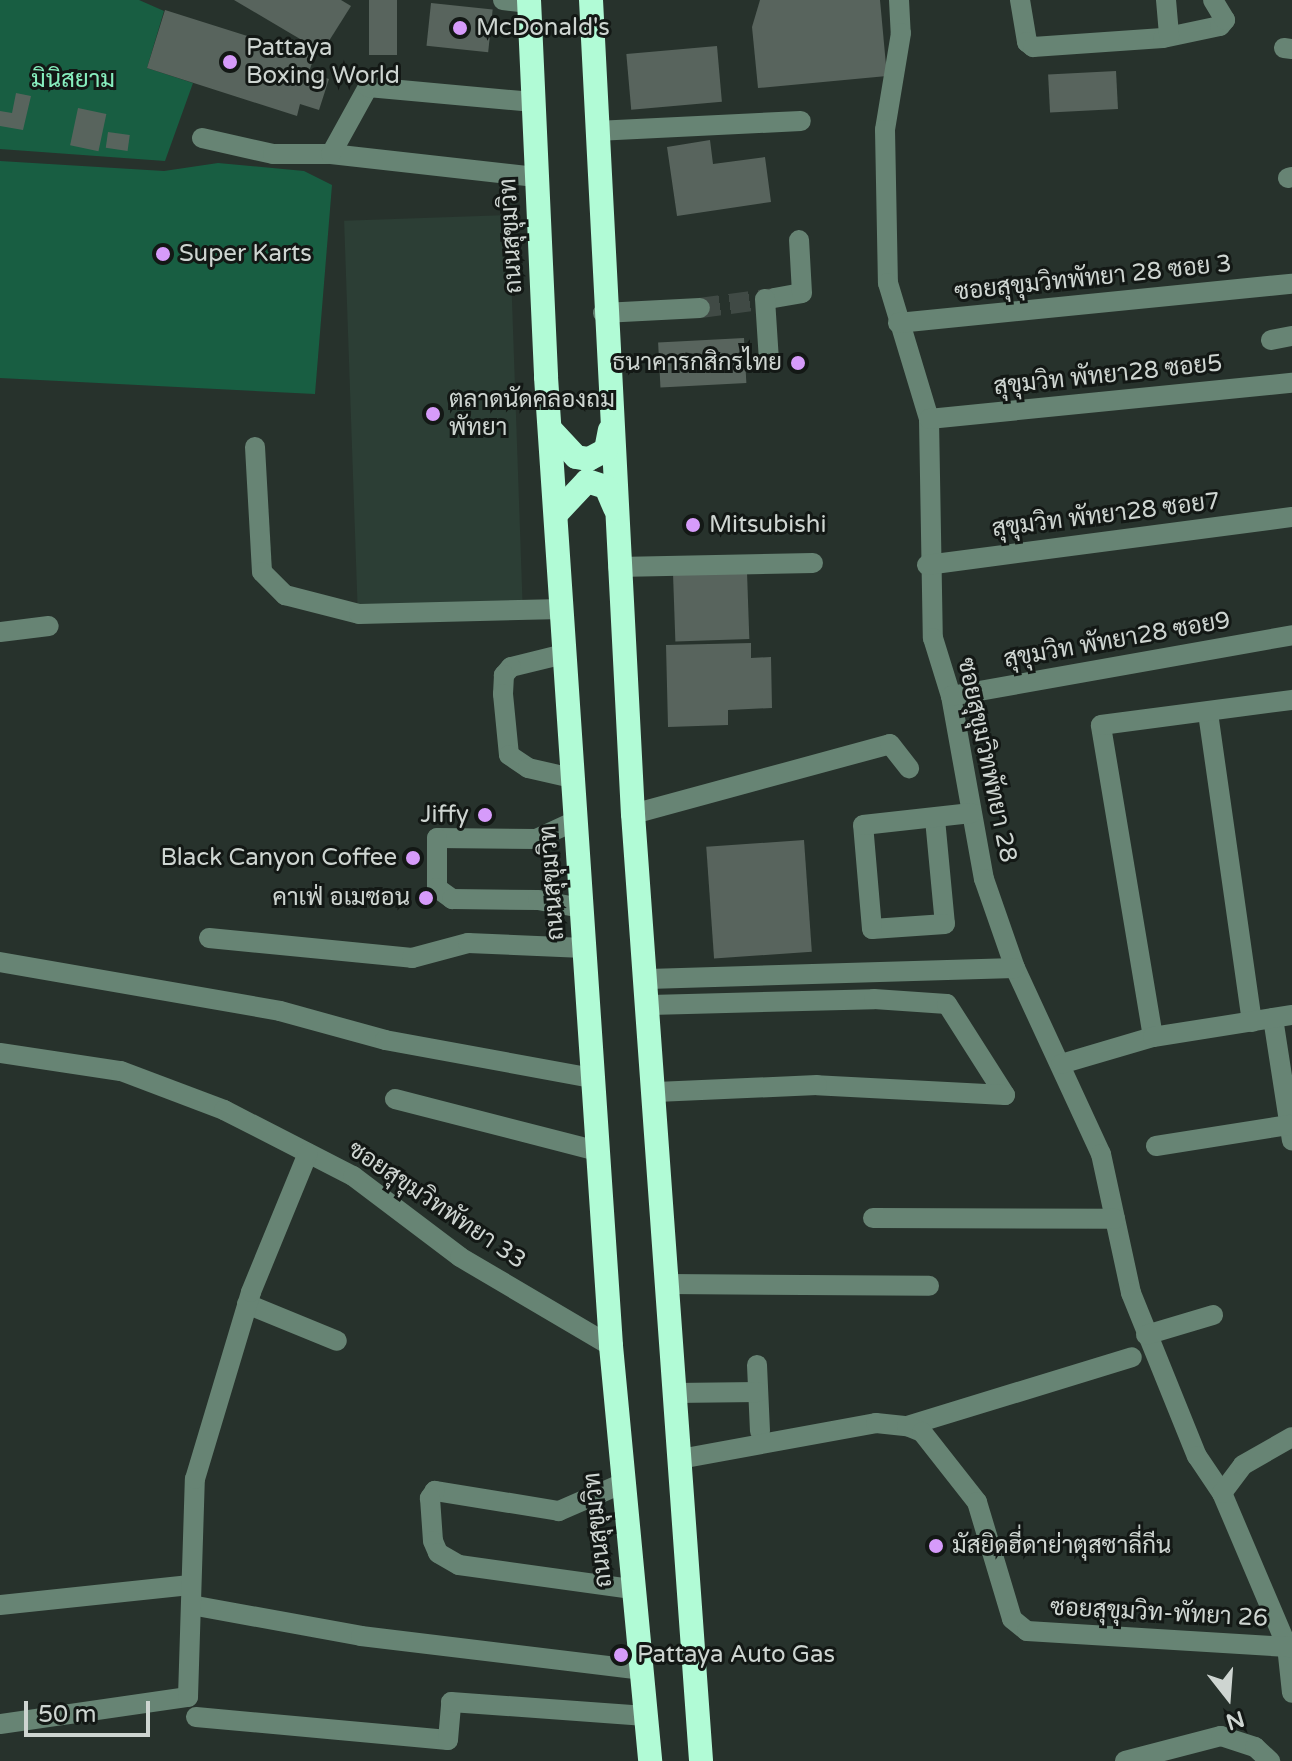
<!DOCTYPE html>
<html>
<head>
<meta charset="utf-8">
<style>
  body { margin:0 }
  #map { position:relative; width:1292px; height:1761px; overflow:hidden; background:#27322c; font-family:"Varela Round",Sarabun,sans-serif }
  div>[style] { position:absolute }
  .built>* { inset:0; background:#2c3e35; transform-origin:0 0 }
  .green>* { inset:0; background:#185e42 }
  .building>* { inset:0; background:#58645d; transform-origin:0 0 }
  .minor-tunnel>* { height:20px; margin-top:-10px; transform-origin:0; background:repeating-linear-gradient(90deg,#404a45 0 20px,transparent 0 30px) }
  .minor>* { height:20px; margin:-10px; padding:0 10px; transform-origin:10px; border-radius:10px; background:#678474 }
  .highway>* { height:24px; margin:-12px; padding:0 12px; transform-origin:12px; border-radius:12px; background:#b1fbd6 }
  .dots>* { width:22px; height:22px; translate:-50% -50%; box-sizing:border-box; border:4px solid #131815; border-radius:50% }
  span { translate:-50% -50%; white-space:nowrap; text-align:center; line-height:1.15; -webkit-text-stroke:6px #131815; paint-order:stroke }
  .poi-label { font-size:24px; color:#ced5d1 }
  .left { translate:0 -50%; text-align:left }
  .right { translate:-100% -50%; text-align:right }
  .park-label { font-size:24px; color:#87efbe }
  .street-label { font-size:24px; color:#ced5d1 }
  .north { position:absolute; left:1188px; top:1657px; width:80px; height:80px; -webkit-text-stroke:6px #131815; paint-order:stroke; rotate:163deg; font-size:22px; font-weight:700; line-height:32px; text-align:center; color:#ced5d1 }
  .north::after { content:''; display:block; margin:auto; width:28px; height:36px; background:#ced5d1; clip-path:polygon(50% 0,100% 100%,50% 72%,0 100%) }
  .scale { position:absolute; left:24px; top:1701px; width:126px; height:36px; box-sizing:border-box; border:4px solid #ced5d1; border-top:0; padding-left:10px; font-size:24px; line-height:28px; white-space:nowrap; color:#ced5d1; -webkit-text-stroke:6px #131815; paint-order:stroke }
</style>
</head>
<body>
<div id="map">
  <div class="built">
    <i style="left:509px;top:215px;width:403px;height:165px;rotate:88deg"></i>
  </div>
  <div class="green">
    <i style="clip-path:polygon(0 0,139px 0,164px 11px,147px 68px,193px 83px,165px 161px,0 149px)"></i>
    <i style="clip-path:polygon(0 161px,164px 171px,218px 163px,304px 171px,332px 185px,315px 394px,0 378px)"></i>
  </div>
  <div class="building">
    <i style="clip-path:polygon(234px 0,341px 0,351px 6px,322px 52px)"></i>
    <i style="left:369px;top:0;width:28px;height:55px"></i>
    <i style="clip-path:polygon(760px 0,880px 0,887px 76px,758px 88px,752px 27px)"></i>
    <i style="left:431px;top:3px;width:62px;height:43px;rotate:6deg"></i>
    <i style="clip-path:polygon(165px 10px,314px 57px,309px 72px,329px 79px,319px 110px,300px 104px,297px 116px,147px 68px)"></i>
    <i style="left:717px;top:46px;width:56px;height:91px;rotate:85deg"></i>
    <i style="left:1116px;top:71px;width:38px;height:68px;rotate:87deg"></i>
    <i style="clip-path:polygon(16px 93px,31px 96px,23px 130px,0 126px,0 111px,12px 113px)"></i>
    <i style="left:78px;top:108px;width:29px;height:38px;rotate:12deg"></i>
    <i style="left:108px;top:132px;width:22px;height:16px;rotate:8deg"></i>
    <i style="clip-path:polygon(710px 140px,713px 164px,765px 157px,771px 202px,677px 216px,667px 147px)"></i>
    <i style="left:744px;top:338px;width:45px;height:86px;rotate:87deg"></i>
    <i style="left:747px;top:572px;width:67px;height:74px;rotate:88deg"></i>
    <i style="clip-path:polygon(751px 643px,751px 658px,771px 657px,772px 708px,728px 710px,728px 725px,668px 727px,666px 645px)"></i>
    <i style="left:804px;top:840px;width:112px;height:98px;rotate:86deg"></i>
  </div>
  <div class="minor-tunnel">
    <i style="left:700px;top:308px;width:75px;rotate:-7.7deg"></i>
  </div>
  <div class="minor">
    <i style="left:503px;top:0;width:26px;rotate:7deg"></i>
    <i style="left:899px;top:0;width:33px;rotate:87deg"></i>
    <i style="left:901px;top:33px;width:98px;rotate:99.4deg"></i>
    <i style="left:885px;top:130px;width:153px;rotate:88.9deg"></i>
    <i style="left:888px;top:283px;width:142px;rotate:73.2deg"></i>
    <i style="left:929px;top:419px;width:219px;rotate:89deg"></i>
    <i style="left:933px;top:638px;width:61px;rotate:72.8deg"></i>
    <i style="left:951px;top:696px;width:186px;rotate:79.8deg"></i>
    <i style="left:984px;top:879px;width:94px;rotate:70.8deg"></i>
    <i style="left:1015px;top:968px;width:205px;rotate:65.2deg"></i>
    <i style="left:1101px;top:1154px;width:142px;rotate:77.8deg"></i>
    <i style="left:1131px;top:1293px;width:176px;rotate:68deg"></i>
    <i style="left:1197px;top:1456px;width:45px;rotate:56deg"></i>
    <i style="left:1222px;top:1493px;width:166px;rotate:67deg"></i>
    <i style="left:1287px;top:1646px;width:47px;rotate:83.9deg"></i>
    <i style="left:1020px;top:0;width:43px;rotate:80.5deg"></i>
    <i style="left:1027px;top:42px;width:8px;rotate:40deg"></i>
    <i style="left:1033px;top:47px;width:130px;rotate:-4deg"></i>
    <i style="left:1163px;top:38px;width:58px;rotate:-11.9deg"></i>
    <i style="left:1220px;top:26px;width:8px;rotate:-50deg"></i>
    <i style="left:1225px;top:20px;width:23px;rotate:-121deg"></i>
    <i style="left:1166px;top:0;width:36px;rotate:85deg"></i>
    <i style="left:1284px;top:48px;width:8px;rotate:7deg"></i>
    <i style="left:596px;top:131px;width:205px;rotate:-2.8deg"></i>
    <i style="left:202px;top:138px;width:73px;rotate:12.7deg"></i>
    <i style="left:273px;top:154px;width:58px"></i>
    <i style="left:331px;top:154px;width:206px;rotate:6.4deg"></i>
    <i style="left:331px;top:154px;width:77px;rotate:-61.1deg"></i>
    <i style="left:368px;top:87px;width:166px;rotate:5.2deg"></i>
    <i style="left:1288px;top:178px;width:4px;rotate:-14deg"></i>
    <i style="left:774px;top:298px;width:28px;rotate:-10deg"></i>
    <i style="left:802px;top:293px;width:53px;rotate:-93.2deg"></i>
    <i style="left:765px;top:299px;width:62px;rotate:86.3deg"></i>
    <i style="left:603px;top:313px;width:97px;rotate:-3deg"></i>
    <i style="left:898px;top:323px;width:396px;rotate:-5.7deg"></i>
    <i style="left:1271px;top:340px;width:21px;rotate:-11deg"></i>
    <i style="left:929px;top:419px;width:365px;rotate:-5.7deg"></i>
    <i style="left:255px;top:447px;width:125px;rotate:86.8deg"></i>
    <i style="left:262px;top:572px;width:33px;rotate:45deg"></i>
    <i style="left:285px;top:595px;width:76px;rotate:14.4deg"></i>
    <i style="left:359px;top:614px;width:203px;rotate:-1.4deg"></i>
    <i style="left:927px;top:565px;width:368px;rotate:-7.5deg"></i>
    <i style="left:618px;top:567px;width:195px;rotate:-1.2deg"></i>
    <i style="left:0;top:632px;width:49px;rotate:-7deg"></i>
    <i style="left:564px;top:654px;width:55px;rotate:166.2deg"></i>
    <i style="left:511px;top:667px;width:11px;rotate:131deg"></i>
    <i style="left:504px;top:675px;width:19px;rotate:93deg"></i>
    <i style="left:503px;top:694px;width:61px;rotate:84.4deg"></i>
    <i style="left:509px;top:755px;width:23px;rotate:34deg"></i>
    <i style="left:528px;top:768px;width:45px;rotate:12.8deg"></i>
    <i style="left:951px;top:696px;width:346px;rotate:-10.1deg"></i>
    <i style="left:1208px;top:713px;width:312px;rotate:81.9deg"></i>
    <i style="left:633px;top:814px;width:266px;rotate:-15.2deg"></i>
    <i style="left:890px;top:744px;width:31px;rotate:52deg"></i>
    <i style="left:935px;top:819px;width:105px;rotate:84.6deg"></i>
    <i style="left:945px;top:924px;width:73px;rotate:176.1deg"></i>
    <i style="left:872px;top:929px;width:104px;rotate:-94.9deg"></i>
    <i style="left:863px;top:825px;width:109px;rotate:-6.3deg"></i>
    <i style="left:575px;top:821px;width:43px;rotate:155.2deg"></i>
    <i style="left:536px;top:839px;width:99px;rotate:-179.4deg"></i>
    <i style="left:437px;top:838px;width:50px;rotate:90deg"></i>
    <i style="left:437px;top:888px;width:19px;rotate:36deg"></i>
    <i style="left:452px;top:899px;width:86px;rotate:0.7deg"></i>
    <i style="left:538px;top:900px;width:44px;rotate:10.5deg"></i>
    <i style="left:209px;top:938px;width:204px;rotate:5.6deg"></i>
    <i style="left:412px;top:958px;width:58px;rotate:-15deg"></i>
    <i style="left:468px;top:943px;width:116px;rotate:2.5deg"></i>
    <i style="left:0;top:962px;width:284px;rotate:9.9deg"></i>
    <i style="left:280px;top:1011px;width:109px;rotate:15.4deg"></i>
    <i style="left:385px;top:1040px;width:211px;rotate:10.4deg"></i>
    <i style="left:648px;top:979px;width:367px;rotate:-1.7deg"></i>
    <i style="left:650px;top:1005px;width:224px;rotate:-1.5deg"></i>
    <i style="left:874px;top:999px;width:73px;rotate:3.9deg"></i>
    <i style="left:947px;top:1004px;width:108px;rotate:57.5deg"></i>
    <i style="left:1005px;top:1095px;width:188px;rotate:-177deg"></i>
    <i style="left:817px;top:1085px;width:161px;rotate:177.5deg"></i>
    <i style="left:1273px;top:1018px;width:124px;rotate:81.2deg"></i>
    <i style="left:1153px;top:1037px;width:316px;rotate:-99.5deg"></i>
    <i style="left:1101px;top:725px;width:193px;rotate:-7.5deg"></i>
    <i style="left:0;top:1053px;width:122px;rotate:8.5deg"></i>
    <i style="left:121px;top:1071px;width:110px;rotate:20.7deg"></i>
    <i style="left:224px;top:1110px;width:145px;rotate:27.1deg"></i>
    <i style="left:353px;top:1176px;width:134px;rotate:37.1deg"></i>
    <i style="left:460px;top:1257px;width:175px;rotate:30.5deg"></i>
    <i style="left:1061px;top:1064px;width:96px;rotate:-16.4deg"></i>
    <i style="left:1153px;top:1037px;width:141px;rotate:-9deg"></i>
    <i style="left:395px;top:1099px;width:210px;rotate:14.4deg"></i>
    <i style="left:1156px;top:1146px;width:135px;rotate:-9deg"></i>
    <i style="left:873px;top:1218px;width:242px;rotate:0.2deg"></i>
    <i style="left:668px;top:1284px;width:261px;rotate:0.4deg"></i>
    <i style="left:247px;top:1304px;width:97px;rotate:22.3deg"></i>
    <i style="left:1146px;top:1335px;width:70px;rotate:-16.6deg"></i>
    <i style="left:757px;top:1365px;width:66px;rotate:87.4deg"></i>
    <i style="left:674px;top:1393px;width:84px;rotate:-0.7deg"></i>
    <i style="left:907px;top:1426px;width:235px;rotate:-17deg"></i>
    <i style="left:680px;top:1459px;width:199px;rotate:-10.4deg"></i>
    <i style="left:876px;top:1423px;width:31px;rotate:6deg"></i>
    <i style="left:907px;top:1426px;width:16px;rotate:22deg"></i>
    <i style="left:922px;top:1432px;width:89px;rotate:51.8deg"></i>
    <i style="left:977px;top:1502px;width:122px;rotate:73.3deg"></i>
    <i style="left:1012px;top:1619px;width:19px;rotate:39deg"></i>
    <i style="left:1027px;top:1631px;width:265px;rotate:3.5deg"></i>
    <i style="left:621px;top:1484px;width:68px;rotate:156.5deg"></i>
    <i style="left:559px;top:1511px;width:126px;rotate:-170.8deg"></i>
    <i style="left:435px;top:1491px;width:9px;rotate:126deg"></i>
    <i style="left:430px;top:1498px;width:43px;rotate:86deg"></i>
    <i style="left:433px;top:1541px;width:13px;rotate:67deg"></i>
    <i style="left:438px;top:1553px;width:24px;rotate:30deg"></i>
    <i style="left:459px;top:1565px;width:175px;rotate:7.9deg"></i>
    <i style="left:1222px;top:1493px;width:35px;rotate:-53deg"></i>
    <i style="left:1243px;top:1465px;width:56px;rotate:-29.7deg"></i>
    <i style="left:0;top:1605px;width:191px;rotate:-6deg"></i>
    <i style="left:191px;top:1605px;width:173px;rotate:10.3deg"></i>
    <i style="left:361px;top:1636px;width:282px;rotate:6.9deg"></i>
    <i style="left:196px;top:1717px;width:253px;rotate:5.2deg"></i>
    <i style="left:448px;top:1740px;width:38px;rotate:-85deg"></i>
    <i style="left:451px;top:1702px;width:195px;rotate:4.1deg"></i>
    <i style="left:0;top:1724px;width:190px;rotate:-8.2deg"></i>
    <i style="left:188px;top:1697px;width:218px;rotate:-88.2deg"></i>
    <i style="left:195px;top:1479px;width:195px;rotate:-73.3deg"></i>
    <i style="left:251px;top:1292px;width:150px;rotate:-67.7deg"></i>
    <i style="left:1125px;top:1761px;width:99px;rotate:-14.6deg"></i>
    <i style="left:1221px;top:1736px;width:36px;rotate:18deg"></i>
    <i style="left:1255px;top:1747px;width:21px;rotate:43deg"></i>
  </div>
  <div class="highway">
    <i style="left:529px;top:0;width:377px;rotate:87.4deg"></i>
    <i style="left:546px;top:377px;width:971px;rotate:86.16deg"></i>
    <i style="left:611px;top:1346px;width:417px;rotate:84.6deg"></i>
    <i style="left:591px;top:0;width:815px;rotate:87.05deg"></i>
    <i style="left:633px;top:814px;width:949px;rotate:85.89deg"></i>
    <i style="left:550px;top:429px;width:38px;rotate:47deg"></i>
    <i style="left:576px;top:457px;width:13px;rotate:9deg"></i>
    <i style="left:589px;top:459px;width:19px;rotate:-28deg"></i>
    <i style="left:606px;top:450px;width:20px;rotate:-79deg"></i>
    <i style="left:556px;top:514px;width:45px;rotate:-46.8deg"></i>
    <i style="left:587px;top:481px;width:20px;rotate:18deg"></i>
    <i style="left:606px;top:487px;width:23px;rotate:67deg"></i>
  </div>
  <div class="dots">
    <i style="left:460px;top:28px;background:#d69bfa"></i>
    <i style="left:230px;top:62px;background:#d69bfa"></i>
    <i style="left:163px;top:254px;background:#d69bfa"></i>
    <i style="left:798px;top:363px;background:#d69bfa"></i>
    <i style="left:433px;top:414px;background:#d69bfa"></i>
    <i style="left:693px;top:525px;background:#d69bfa"></i>
    <i style="left:485px;top:815px;background:#d69bfa"></i>
    <i style="left:413px;top:858px;background:#d69bfa"></i>
    <i style="left:426px;top:898px;background:#d69bfa"></i>
    <i style="left:936px;top:1546px;background:#d69bfa"></i>
    <i style="left:621px;top:1655px;background:#d69bfa"></i>
  </div>
  <div class="poi-label">
    <span class="left" style="left:476px;top:28px">McDonald's</span>
    <span class="left" style="left:246px;top:62px">Pattaya<br>Boxing World</span>
    <span class="left" style="left:179px;top:254px">Super Karts</span>
    <span class="right" style="left:782px;top:363px">ธนาคารกสิกรไทย</span>
    <span class="left" style="left:449px;top:414px">ตลาดนัดคลองถม<br>พัทยา</span>
    <span class="left" style="left:709px;top:525px">Mitsubishi</span>
    <span class="right" style="left:469px;top:815px">Jiffy</span>
    <span class="right" style="left:397px;top:858px">Black Canyon Coffee</span>
    <span class="right" style="left:410px;top:898px">คาเฟ่ อเมซอน</span>
    <span class="left" style="left:952px;top:1546px">มัสยิดฮี่ดาย่าตุสซาลี่กีน</span>
    <span class="left" style="left:637px;top:1655px">Pattaya Auto Gas</span>
  </div>
  <div class="park-label">
    <span style="left:73px;top:80px">มินิสยาม</span>
  </div>
  <div class="street-label">
    <span style="left:511px;top:236px;rotate:-93deg">ถนนสุขุมวิท</span>
    <span style="left:1093px;top:278px;rotate:-6deg">ซอยสุขุมวิทพัทยา 28 ซอย 3</span>
    <span style="left:1108px;top:375px;rotate:-6deg">สุขุมวิท พัทยา28 ซอย5</span>
    <span style="left:1106px;top:515px;rotate:-7deg">สุขุมวิท พัทยา28 ซอย7</span>
    <span style="left:1117px;top:640px;rotate:-10deg">สุขุมวิท พัทยา28 ซอย9</span>
    <span style="left:987px;top:760px;rotate:78deg">ซอยสุขุมวิทพัทยา 28</span>
    <span style="left:552px;top:883px;rotate:-94deg">ถนนสุขุมวิท</span>
    <span style="left:437px;top:1205px;rotate:34deg">ซอยสุขุมวิทพัทยา 33</span>
    <span style="left:598px;top:1530px;rotate:-96deg">ถนนสุขุมวิท</span>
    <span style="left:1159px;top:1613px;rotate:3deg">ซอยสุขุมวิท-พัทยา 26</span>
  </div>
  <div class="north">N</div>
  <div class="scale">50 m</div>
</div>
</body>
</html>
